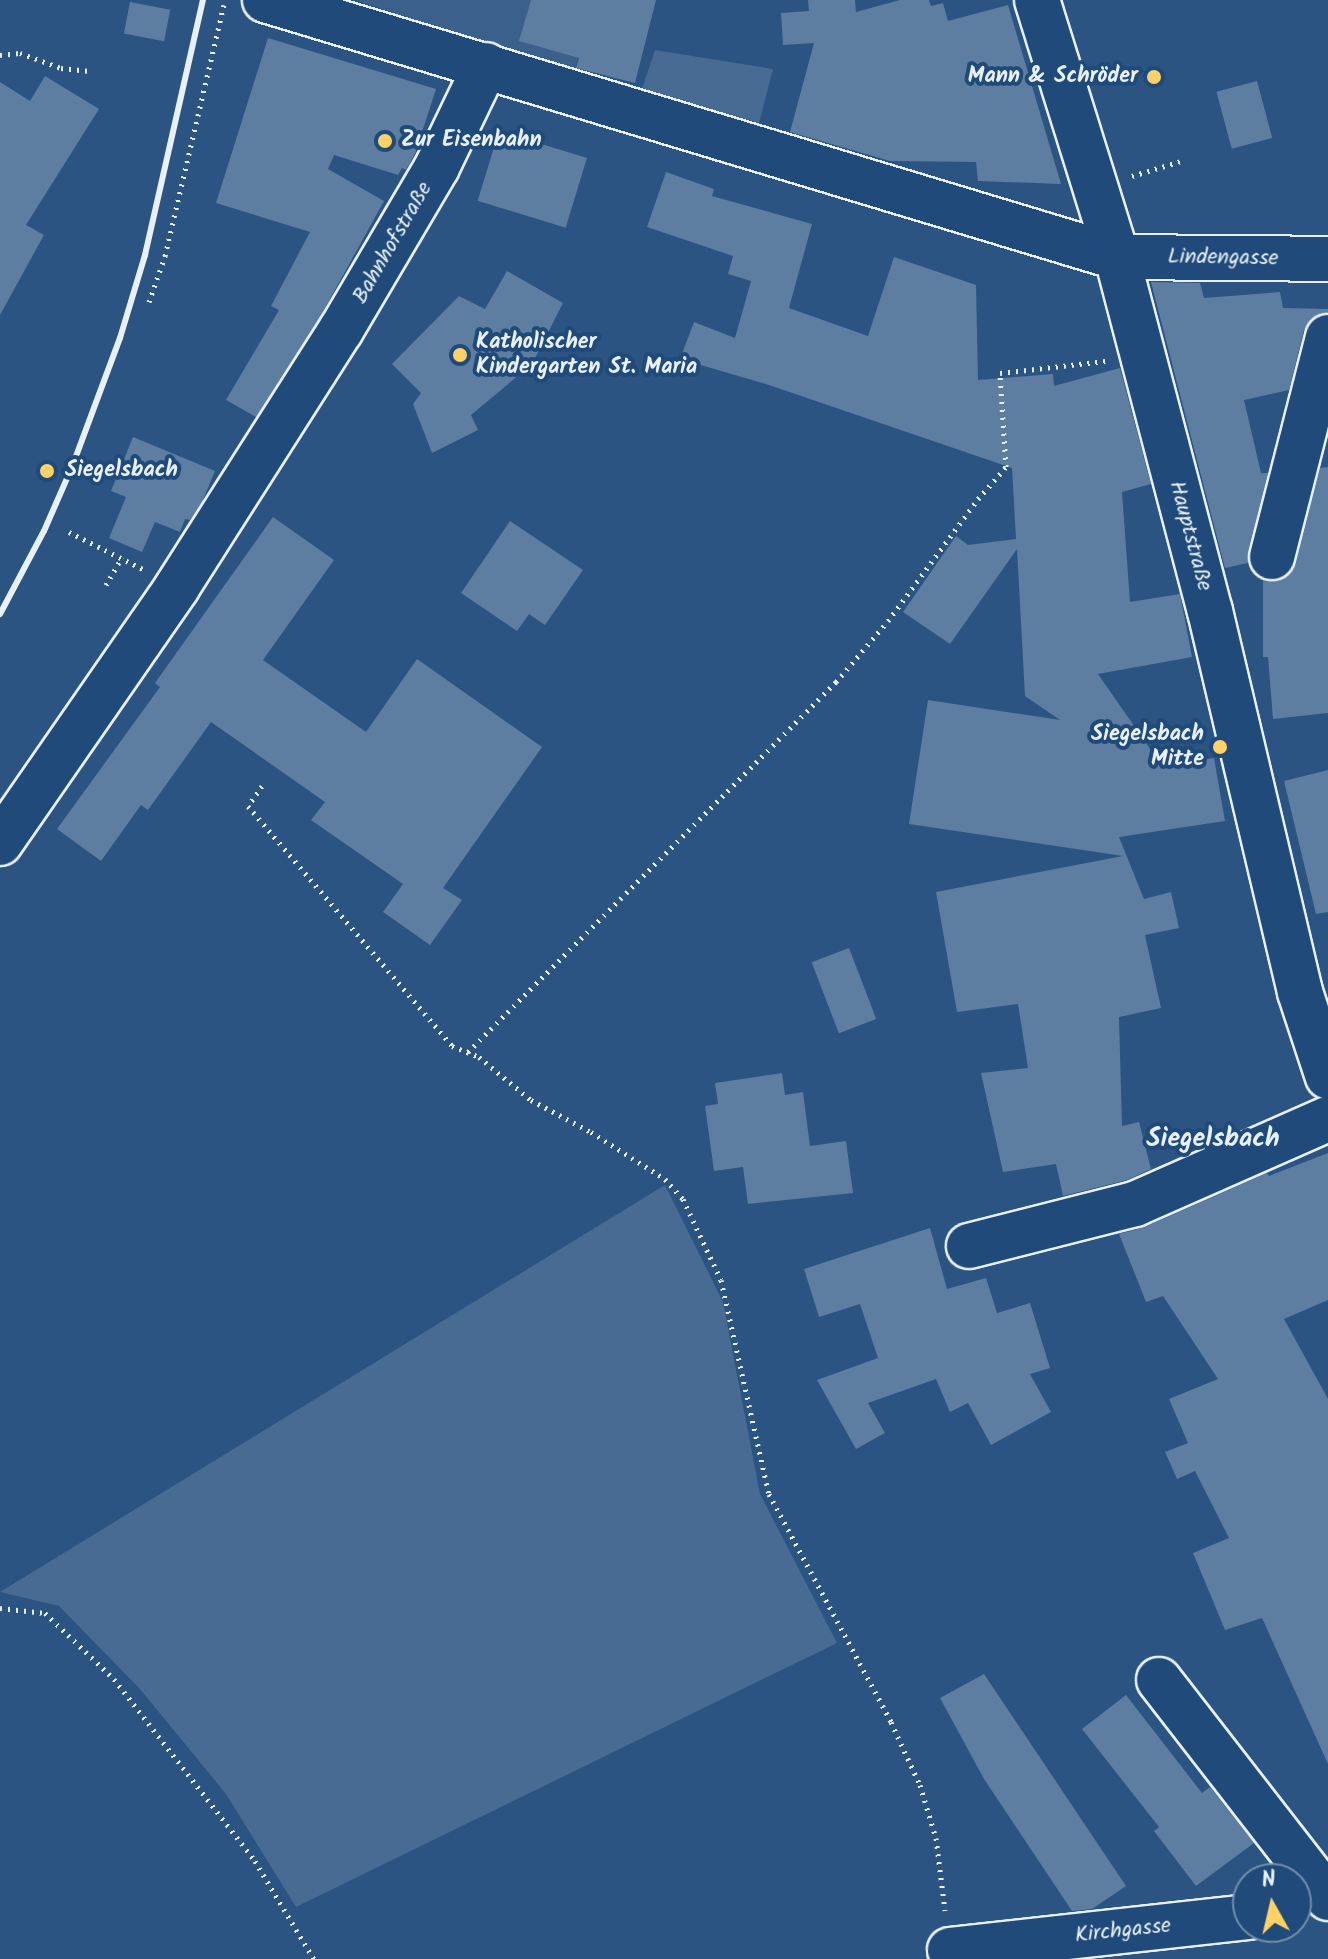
<!DOCTYPE html>
<html>
<head>
<meta charset="utf-8">
<style>
  body { margin:0 }
  #map { position:relative; width:1328px; height:1959px; overflow:hidden; background:#2b5482; font-family:Kalam,sans-serif }
  div>[style] { position:absolute }
  .built>* { inset:0; background:#3a608b }
  .green>* { inset:0; background:#476b93 }
  .building>* { inset:0; background:#5d7da1; transform-origin:0 0 }
  .path>* { height:5px; margin-top:-2.5px; transform-origin:0; background:repeating-linear-gradient(90deg,#e8f1f8 0 2px,transparent 0 8px) }
  .roads { filter:drop-shadow(2px 0 #e8f1f8) drop-shadow(-2px 0 #e8f1f8) drop-shadow(0 2px #e8f1f8) drop-shadow(0 -2px #e8f1f8) }
  .minor>* { height:44px; margin:-22px; padding:0 22px; transform-origin:22px; border-radius:22px; background:#1f4a7a }
  .major>* { height:44px; margin:-22px; padding:0 22px; transform-origin:22px; border-radius:22px; background:#1f4a7a }
  .rail>* { height:6px; margin:-3px; padding:0 3px; transform-origin:3px; border-radius:3px; background:#e8f1f8 }
  .dots>* { width:22px; height:22px; translate:-50% -50%; box-sizing:border-box; border:4px solid #1f4a7a; border-radius:50% }
  span { translate:-50% -50%; white-space:nowrap; text-align:center; line-height:1.15; -webkit-text-stroke:8px #1f4a7a; paint-order:stroke }
  .poi-label { font-size:22px; color:#e8f1f8; font-weight:700 }
  .right { translate:-100% -50%; text-align:right }
  .left { translate:0 -50%; text-align:left }
  .street-label { font-size:22px; color:#e8f1f8 }
  .quarter-label { font-size:26px; color:#e8f1f8; font-weight:700 }
  .north { position:absolute; left:1232px; top:1863px; width:80px; height:80px; box-sizing:border-box; background:#1f4a7a; border:2px solid #6f8dac; border-radius:50%; rotate:352deg; font-size:22px; font-weight:700; line-height:32px; text-align:center; color:#e8f1f8 }
  .north::after { content:''; display:block; margin:auto; width:28px; height:36px; background:#ffd166; clip-path:polygon(50% 0,100% 100%,50% 72%,0 100%) }
</style>
</head>
<body>
<div id="map">
  <div class="built">
    <i style="clip-path:polygon(355px 0,591px 0,574px 74px)"></i>
  </div>
  <div class="green">
    <i style="clip-path:polygon(655px 50px,773px 69px,759px 123px,642px 89px)"></i>
    <i style="clip-path:polygon(665px 1185px,723px 1302px,760px 1494px,837px 1643px,296px 1907px,226px 1794px,140px 1689px,59px 1606px,0 1592px)"></i>
  </div>
  <div class="building">
    <i style="clip-path:polygon(531px 0,656px 0,635px 83px,576px 68px,579px 58px,519px 41px)"></i>
    <i style="clip-path:polygon(808px 0,855px 0,856px 12px,900px 0,929px 0,931px 6px,943px 3px,948px 21px,1008px 5px,1061px 184px,978px 181px,976px 162px,890px 161px,790px 132px,814px 43px,783px 45px,781px 13px,809px 11px)"></i>
    <i style="left:130px;top:2px;width:41px;height:32px;rotate:11deg"></i>
    <i style="clip-path:polygon(268px 38px,436px 89px,415px 154px,406px 170px,402px 168px,398px 175px,334px 155px,328px 169px,384px 201px,320px 317px,256px 417px,226px 400px,279px 310px,271px 306px,310px 232px,216px 203px)"></i>
    <i style="clip-path:polygon(45px 76px,99px 109px,26px 225px,44px 235px,0 315px,0 82px,30px 101px)"></i>
    <i style="left:1257px;top:81px;width:59px;height:42px;rotate:75deg"></i>
    <i style="left:499px;top:131px;width:92px;height:73px;rotate:17deg"></i>
    <i style="clip-path:polygon(666px 172px,714px 189px,712px 196px,812px 224px,789px 308px,868px 336px,894px 257px,976px 285px,978px 380px,1053px 374px,1054px 386px,1120px 368px,1151px 484px,1122px 492px,1130px 602px,1180px 594px,1192px 657px,1098px 674px,1162px 766px,1214px 758px,1225px 821px,1119px 837px,1144px 899px,1171px 892px,1179px 928px,1145px 935px,1161px 1008px,1119px 1017px,1122px 1126px,1139px 1122px,1151px 1169px,1127px 1180px,1063px 1196px,1056px 1164px,1003px 1172px,981px 1073px,1028px 1068px,1018px 1004px,957px 1012px,936px 892px,1123px 856px,909px 824px,928px 700px,1060px 720px,1025px 696px,1017px 549px,950px 644px,903px 612px,956px 536px,968px 545px,1016px 539px,1012px 468px,766px 384px,680px 359px,694px 322px,735px 338px,751px 281px,728px 274px,733px 256px,647px 227px)"></i>
    <i style="clip-path:polygon(507px 271px,563px 303px,532px 364px,471px 415px,478px 430px,432px 453px,413px 404px,421px 393px,392px 364px,459px 296px,485px 309px)"></i>
    <i style="clip-path:polygon(1151px 282px,1200px 283px,1204px 298px,1280px 292px,1283px 308px,1328px 309px,1328px 313px,1311px 319px,1304px 330px,1289px 390px,1244px 400px,1261px 473px,1268px 473px,1248px 563px,1225px 568px)"></i>
    <i style="clip-path:polygon(133px 437px,215px 471px,202px 502px,190px 520px,185px 519px,180px 532px,155px 522px,142px 552px,109px 538px,126px 497px,111px 491px)"></i>
    <i style="clip-path:polygon(1328px 467px,1328px 713px,1273px 719px,1268px 657px,1263px 657px,1263px 580px,1278px 581px,1290px 574px,1320px 468px)"></i>
    <i style="clip-path:polygon(273px 517px,334px 560px,263px 660px,366px 732px,417px 659px,542px 747px,443px 888px,462px 900px,430px 945px,383px 912px,403px 884px,311px 820px,325px 802px,211px 722px,148px 810px,141px 805px,101px 861px,57px 829px,160px 687px,155px 683px)"></i>
    <i style="clip-path:polygon(510px 521px,583px 570px,545px 625px,529px 614px,517px 631px,461px 593px)"></i>
    <i style="clip-path:polygon(1328px 770px,1328px 912px,1316px 914px,1284px 781px)"></i>
    <i style="left:849px;top:948px;width:76px;height:40px;rotate:69deg"></i>
    <i style="clip-path:polygon(782px 1073px,785px 1095px,803px 1092px,810px 1146px,846px 1141px,853px 1193px,748px 1204px,743px 1167px,714px 1171px,705px 1106px,718px 1104px,715px 1083px)"></i>
    <i style="clip-path:polygon(1328px 1153px,1328px 1300px,1284px 1319px,1328px 1399px,1328px 1764px,1262px 1618px,1225px 1630px,1193px 1553px,1229px 1538px,1195px 1471px,1177px 1479px,1165px 1452px,1188px 1443px,1169px 1399px,1218px 1379px,1163px 1296px,1146px 1302px,1119px 1234px,1145px 1227px,1267px 1173px,1269px 1176px)"></i>
    <i style="clip-path:polygon(930px 1228px,947px 1289px,986px 1278px,997px 1313px,1030px 1303px,1050px 1368px,1030px 1374px,1051px 1412px,991px 1445px,968px 1403px,950px 1412px,936px 1379px,868px 1403px,885px 1433px,856px 1449px,817px 1380px,878px 1358px,860px 1304px,819px 1317px,804px 1269px)"></i>
    <i style="clip-path:polygon(984px 1674px,1126px 1886px,1092px 1909px,1072px 1911px,984px 1779px,940px 1698px)"></i>
    <i style="clip-path:polygon(1126px 1695px,1202px 1793px,1210px 1787px,1254px 1843px,1196px 1886px,1154px 1831px,1159px 1827px,1082px 1729px)"></i>
  </div>
  <div class="path">
    <i style="left:0;top:55px;width:20px;rotate:-6deg"></i>
    <i style="left:20px;top:53px;width:44px;rotate:20.1deg"></i>
    <i style="left:61px;top:68px;width:31px;rotate:6deg"></i>
    <i style="left:1132px;top:176px;width:51px;rotate:-17deg"></i>
    <i style="left:149px;top:302px;width:49px;rotate:-70.8deg"></i>
    <i style="left:165px;top:256px;width:258px;rotate:-76.8deg"></i>
    <i style="left:69px;top:532px;width:83px;rotate:26.6deg"></i>
    <i style="left:106px;top:585px;width:32px;rotate:-60deg"></i>
    <i style="left:262px;top:786px;width:24px;rotate:125deg"></i>
    <i style="left:248px;top:806px;width:315px;rotate:49.6deg"></i>
    <i style="left:452px;top:1046px;width:29px;rotate:22deg"></i>
    <i style="left:479px;top:1057px;width:67px;rotate:39.6deg"></i>
    <i style="left:531px;top:1100px;width:68px;rotate:28.1deg"></i>
    <i style="left:591px;top:1132px;width:88px;rotate:32.4deg"></i>
    <i style="left:665px;top:1179px;width:27px;rotate:48deg"></i>
    <i style="left:683px;top:1199px;width:89px;rotate:64.9deg"></i>
    <i style="left:721px;top:1280px;width:219px;rotate:77.4deg"></i>
    <i style="left:769px;top:1494px;width:259px;rotate:61.8deg"></i>
    <i style="left:891px;top:1722px;width:69px;rotate:65.3deg"></i>
    <i style="left:920px;top:1785px;width:55px;rotate:73.2deg"></i>
    <i style="left:936px;top:1838px;width:73px;rotate:82.9deg"></i>
    <i style="left:468px;top:1052px;width:522px;rotate:-45.16deg"></i>
    <i style="left:836px;top:682px;width:80px;rotate:-49.6deg"></i>
    <i style="left:888px;top:621px;width:152px;rotate:-53.6deg"></i>
    <i style="left:978px;top:499px;width:43px;rotate:-48.8deg"></i>
    <i style="left:1006px;top:467px;width:94px;rotate:-93.7deg"></i>
    <i style="left:1000px;top:373px;width:106px;rotate:-6.5deg"></i>
    <i style="left:0;top:1608px;width:45px;rotate:6.3deg"></i>
    <i style="left:45px;top:1613px;width:95px;rotate:43.7deg"></i>
    <i style="left:114px;top:1679px;width:230px;rotate:52.2deg"></i>
    <i style="left:255px;top:1861px;width:114px;rotate:59deg"></i>
  </div>
  <div class="roads">
    <div class="minor">
      <i style="left:265px;top:0;width:890px;rotate:16.79deg"></i>
      <i style="left:1117px;top:257px;width:211px;rotate:0.5deg"></i>
      <i style="left:1272px;top:557px;width:227px;rotate:-75.7deg"></i>
      <i style="left:0;top:843px;width:311px;rotate:-55.3deg"></i>
      <i style="left:177px;top:587px;width:305px;rotate:-57.5deg"></i>
      <i style="left:341px;top:330px;width:189px;rotate:-59.5deg"></i>
      <i style="left:437px;top:167px;width:113px;rotate:-64.3deg"></i>
      <i style="left:969px;top:1246px;width:171px;rotate:-14.2deg"></i>
      <i style="left:1135px;top:1204px;width:211px;rotate:-23.8deg"></i>
      <i style="left:1159px;top:1680px;width:276px;rotate:52.2deg"></i>
      <i style="left:950px;top:1950px;width:300px;rotate:-6.3deg"></i>
    </div>
    <div class="major">
      <i style="left:1037px;top:0;width:269px;rotate:72.7deg"></i>
      <i style="left:1117px;top:257px;width:366px;rotate:75.3deg"></i>
      <i style="left:1210px;top:611px;width:391px;rotate:76.7deg"></i>
      <i style="left:1300px;top:992px;width:89px;rotate:71.8deg"></i>
    </div>
  </div>
  <div class="rail">
    <i style="left:0;top:614px;width:94px;rotate:-62.1deg"></i>
    <i style="left:44px;top:531px;width:70px;rotate:-66.4deg"></i>
    <i style="left:72px;top:467px;width:138px;rotate:-69.6deg"></i>
    <i style="left:120px;top:338px;width:87px;rotate:-73.2deg"></i>
    <i style="left:145px;top:255px;width:262px;rotate:-77.2deg"></i>
  </div>
  <div class="dots">
    <i style="left:1154px;top:77px;background:#ffd166"></i>
    <i style="left:385px;top:141px;background:#ffd166"></i>
    <i style="left:460px;top:355px;background:#ffd166"></i>
    <i style="left:47px;top:471px;background:#ffd166"></i>
    <i style="left:1220px;top:747px;background:#ffd166"></i>
  </div>
  <div class="poi-label">
    <span class="right" style="left:1138px;top:77px">Mann &amp; Schröder</span>
    <span class="left" style="left:401px;top:141px">Zur Eisenbahn</span>
    <span class="left" style="left:476px;top:355px">Katholischer<br>Kindergarten St. Maria</span>
    <span class="left" style="left:65px;top:471px">Siegelsbach</span>
    <span class="right" style="left:1204px;top:747px">Siegelsbach<br>Mitte</span>
  </div>
  <div class="street-label">
    <span style="left:393px;top:243px;rotate:-60deg">Bahnhofstraße</span>
    <span style="left:1223px;top:258px;rotate:1deg">Lindengasse</span>
    <span style="left:1190px;top:536px;rotate:75deg">Hauptstraße</span>
    <span style="left:1123px;top:1931px;rotate:-6deg">Kirchgasse</span>
  </div>
  <div class="quarter-label">
    <span style="left:1213px;top:1140px">Siegelsbach</span>
  </div>
  <div class="north">N</div>
</div>
</body>
</html>
